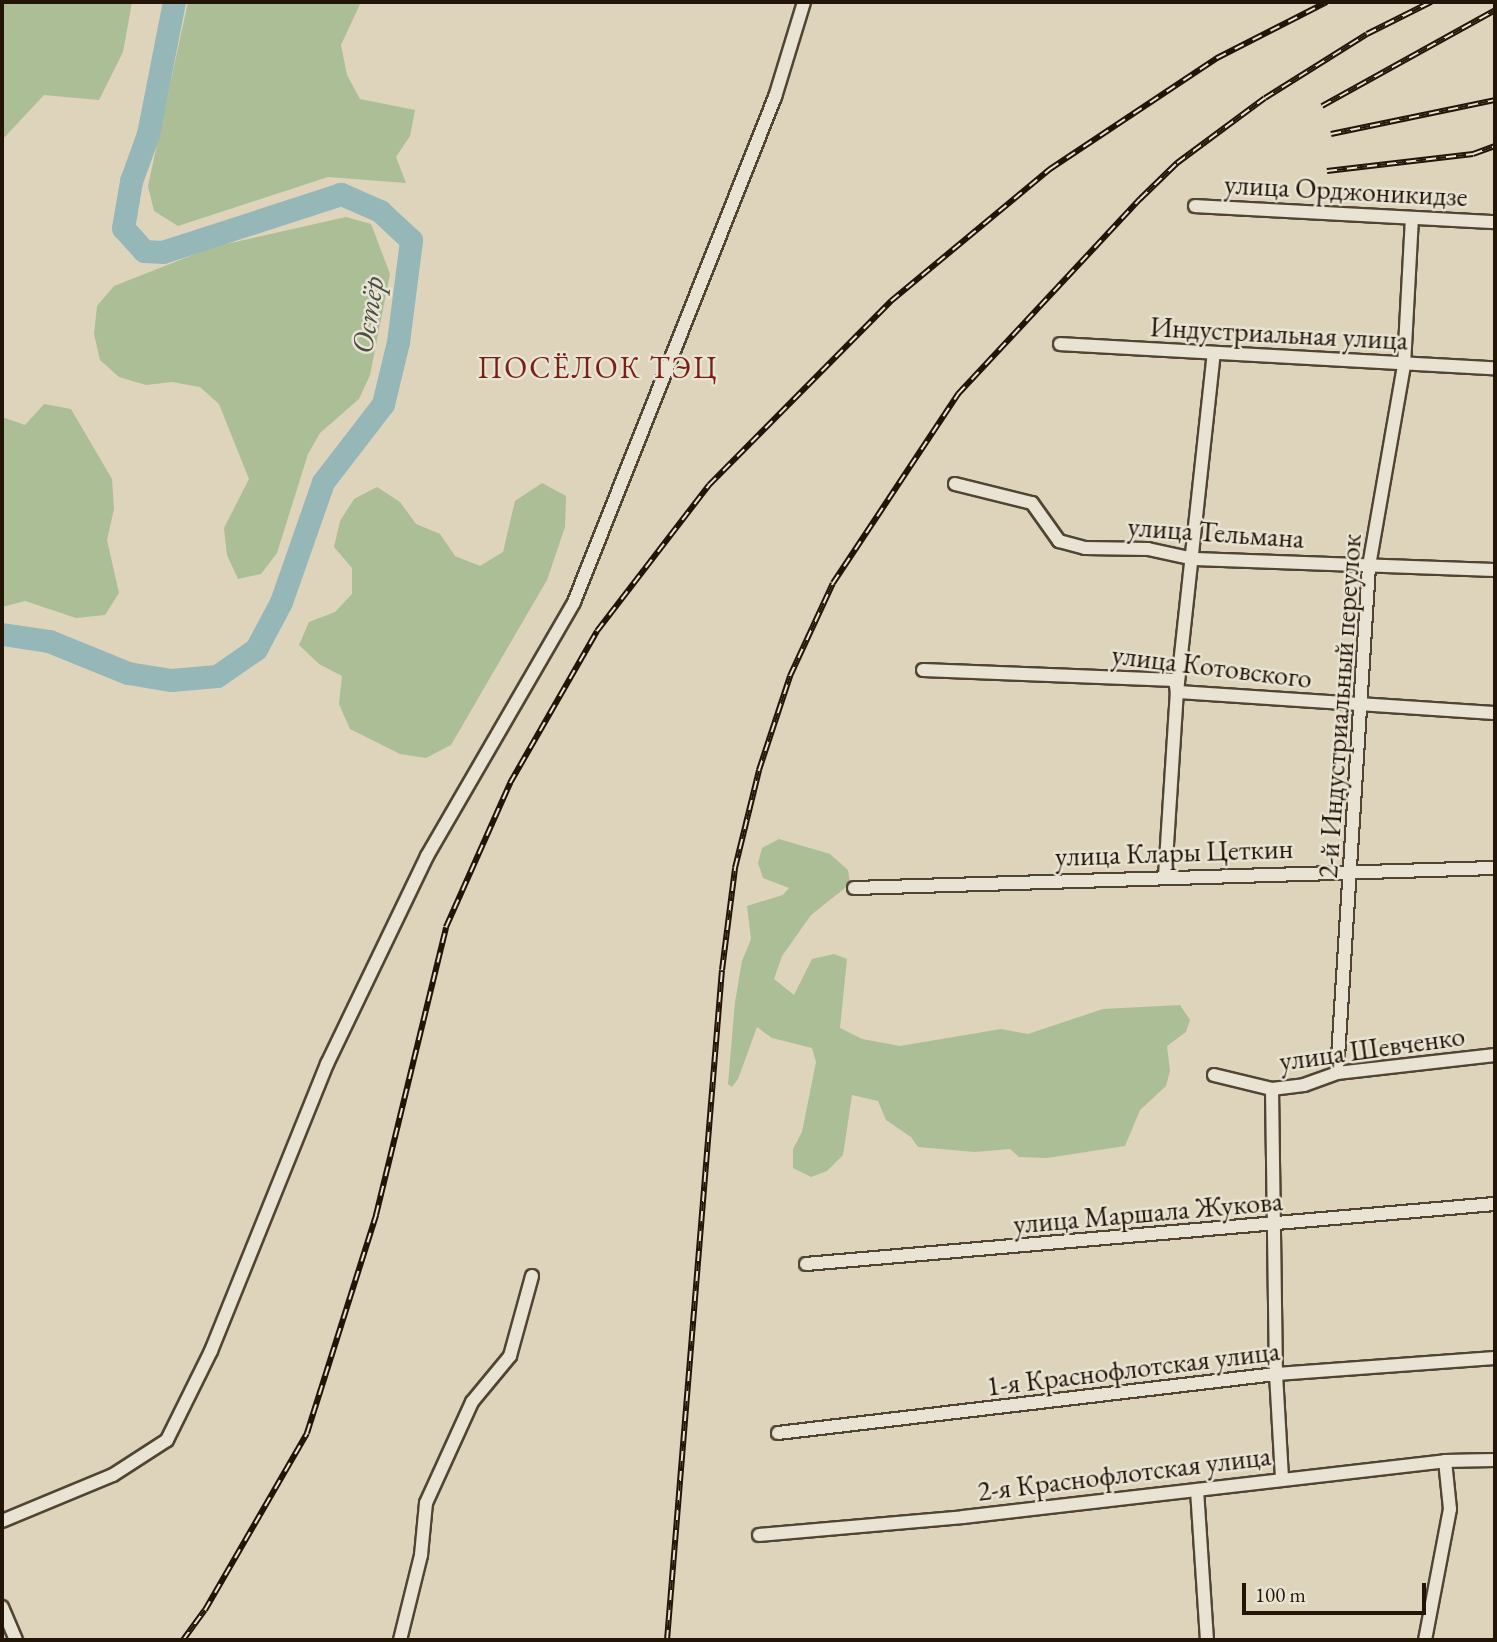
<!DOCTYPE html>
<html>
<head>
<meta charset="utf-8">
<style>
  body { margin:0 }
  #map { position:relative; width:1497px; height:1642px; overflow:hidden; background:#ddd4bb; font-family:"EB Garamond",serif }
  div>[style] { position:absolute }
  .green>* { inset:0; background:#abbe95 }
  .river>* { height:23px; margin:-11.5px; padding:0 11.5px; transform-origin:11.5px; border-radius:11.5px; background:#95b7b8 }
  .roads { filter:drop-shadow(2px 0 #514433) drop-shadow(-2px 0 #514433) drop-shadow(0 2px #514433) drop-shadow(0 -2px #514433) }
  .minor>* { height:12px; margin:-6px; padding:0 6px; transform-origin:6px; border-radius:6px; background:#e9e3d3 }
  .rail>* { height:6px; margin-top:-3px; transform-origin:0; background:repeating-linear-gradient(90deg,#e9e3d3 0 10px,#221406 0 20px); box-sizing:border-box; border-block:2px solid #221406 }
  span { translate:-50% -50%; white-space:nowrap; text-align:center; line-height:1.15; -webkit-text-stroke:5px #e9e3d3; paint-order:stroke }
  .street-label { font-size:28px; color:#221406 }
  .water-label { font-size:30px; color:#4a4d44; font-style:italic }
  .neighbourhood-label { font-size:30px; color:#7a1f14; letter-spacing:2px }
  .frame { position:absolute; inset:0; border:4px solid #221406; pointer-events:none }
  .scale { position:absolute; left:1242px; top:1583px; width:184px; height:32px; box-sizing:border-box; border:4px solid #221406; border-top:0; padding-left:9px; font-size:21px; line-height:24px; white-space:nowrap; color:#221406; -webkit-text-stroke:5px #e9e3d3; paint-order:stroke }
</style>
</head>
<body>
<div id="map">
  <div class="green">
    <i style="clip-path:polygon(2px 2px,132px 2px,123px 52px,99px 100px,44px 95px,2px 140px)"></i>
    <i style="clip-path:polygon(188px 2px,361px 2px,341px 45px,347px 75px,360px 99px,415px 110px,410px 136px,396px 157px,406px 183px,328px 177px,178px 226px,154px 211px,148px 186px)"></i>
    <i style="clip-path:polygon(346px 217px,371px 224px,390px 274px,370px 375px,359px 399px,320px 433px,308px 454px,277px 553px,261px 574px,238px 579px,227px 555px,224px 528px,249px 479px,219px 404px,200px 387px,172px 382px,146px 385px,119px 377px,100px 360px,94px 334px,97px 306px,114px 286px,213px 247px)"></i>
    <i style="clip-path:polygon(44px 404px,71px 409px,112px 479px,114px 509px,107px 540px,119px 593px,105px 615px,76px 618px,25px 601px,2px 607px,2px 417px,25px 425px)"></i>
    <i style="clip-path:polygon(542px 483px,566px 496px,565px 527px,547px 580px,451px 745px,426px 758px,400px 754px,350px 729px,339px 704px,342px 676px,319px 664px,299px 645px,309px 622px,335px 612px,352px 594px,352px 568px,334px 547px,340px 521px,354px 499px,377px 487px,400px 502px,416px 524px,440px 534px,455px 556px,480px 566px,503px 552px,515px 501px)"></i>
    <i style="clip-path:polygon(779px 839px,830px 854px,848px 870px,850px 884px,811px 915px,782px 956px,774px 979px,794px 995px,812px 959px,834px 954px,847px 959px,840px 1028px,862px 1039px,900px 1046px,1001px 1029px,1028px 1034px,1103px 1009px,1180px 1005px,1190px 1020px,1186px 1032px,1167px 1046px,1170px 1071px,1166px 1086px,1140px 1110px,1125px 1146px,1047px 1158px,1019px 1157px,1010px 1149px,975px 1152px,918px 1147px,911px 1137px,886px 1120px,878px 1101px,852px 1095px,843px 1155px,827px 1171px,811px 1177px,793px 1168px,793px 1149px,802px 1132px,816px 1062px,812px 1048px,772px 1038px,757px 1027px,738px 1079px,732px 1087px,728px 1084px,735px 1002px,742px 961px,751px 939px,747px 906px,783px 895px,789px 888px,763px 878px,758px 863px,762px 848px)"></i>
  </div>
  <div class="river">
    <i style="left:2px;top:634px;width:48px;rotate:8.5deg"></i>
    <i style="left:49px;top:641px;width:85px;rotate:22.1deg"></i>
    <i style="left:128px;top:673px;width:44px;rotate:9.2deg"></i>
    <i style="left:171px;top:680px;width:46px;rotate:-5deg"></i>
    <i style="left:217px;top:676px;width:47px;rotate:-34.7deg"></i>
    <i style="left:256px;top:649px;width:53px;rotate:-62deg"></i>
    <i style="left:281px;top:602px;width:127px;rotate:-70.7deg"></i>
    <i style="left:323px;top:482px;width:98px;rotate:-52.4deg"></i>
    <i style="left:383px;top:404px;width:64px;rotate:-76.4deg"></i>
    <i style="left:398px;top:342px;width:103px;rotate:-82.7deg"></i>
    <i style="left:411px;top:240px;width:42px;rotate:-136.9deg"></i>
    <i style="left:380px;top:211px;width:43px;rotate:-156.4deg"></i>
    <i style="left:341px;top:194px;width:187px;rotate:162deg"></i>
    <i style="left:163px;top:252px;width:19px;rotate:-177deg"></i>
    <i style="left:144px;top:251px;width:31px;rotate:-132deg"></i>
    <i style="left:123px;top:228px;width:48px;rotate:-80.3deg"></i>
    <i style="left:131px;top:181px;width:50px;rotate:-70.1deg"></i>
    <i style="left:148px;top:134px;width:135px;rotate:-78.9deg"></i>
  </div>
  <div class="roads">
    <div class="minor">
      <i style="left:1195px;top:206px;width:300px;rotate:3.1deg"></i>
      <i style="left:1060px;top:344px;width:436px;rotate:3.2deg"></i>
      <i style="left:955px;top:484px;width:79px;rotate:13.9deg"></i>
      <i style="left:1032px;top:503px;width:47px;rotate:54.6deg"></i>
      <i style="left:1059px;top:541px;width:27px;rotate:15deg"></i>
      <i style="left:1085px;top:548px;width:63px;rotate:0.9deg"></i>
      <i style="left:1148px;top:549px;width:47px;rotate:12.3deg"></i>
      <i style="left:1194px;top:559px;width:301px;rotate:2.1deg"></i>
      <i style="left:923px;top:670px;width:252px;rotate:2.3deg"></i>
      <i style="left:1175px;top:680px;width:12px;rotate:81deg"></i>
      <i style="left:1177px;top:692px;width:319px;rotate:3.8deg"></i>
      <i style="left:1165px;top:876px;width:184px;rotate:-86.3deg"></i>
      <i style="left:1177px;top:692px;width:341px;rotate:-83.8deg"></i>
      <i style="left:854px;top:888px;width:641px;rotate:-1.79deg"></i>
      <i style="left:1337px;top:1073px;width:508px;rotate:-86.39deg"></i>
      <i style="left:1369px;top:566px;width:204px;rotate:-80.1deg"></i>
      <i style="left:1404px;top:365px;width:147px;rotate:-86.9deg"></i>
      <i style="left:1214px;top:1075px;width:60px;rotate:13.6deg"></i>
      <i style="left:1272px;top:1089px;width:32px;rotate:-7deg"></i>
      <i style="left:1304px;top:1085px;width:35px;rotate:-20deg"></i>
      <i style="left:1337px;top:1073px;width:159px;rotate:-6.5deg"></i>
      <i style="left:1272px;top:1089px;width:285px;rotate:89.2deg"></i>
      <i style="left:1276px;top:1374px;width:104px;rotate:86.7deg"></i>
      <i style="left:806px;top:1264px;width:692px;rotate:-4.98deg"></i>
      <i style="left:778px;top:1433px;width:501px;rotate:-6.76deg"></i>
      <i style="left:1276px;top:1374px;width:220px;rotate:-4.2deg"></i>
      <i style="left:1197px;top:1490px;width:150px;rotate:86.2deg"></i>
      <i style="left:2px;top:1521px;width:120px;rotate:-22.5deg"></i>
      <i style="left:113px;top:1475px;width:64px;rotate:-32.9deg"></i>
      <i style="left:167px;top:1440px;width:99px;rotate:-63.7deg"></i>
      <i style="left:211px;top:1351px;width:310px;rotate:-68deg"></i>
      <i style="left:327px;top:1064px;width:231px;rotate:-64.3deg"></i>
      <i style="left:427px;top:856px;width:293px;rotate:-59.9deg"></i>
      <i style="left:574px;top:602px;width:544px;rotate:-68.3deg"></i>
      <i style="left:775px;top:97px;width:99px;rotate:-73deg"></i>
      <i style="left:759px;top:1535px;width:205px;rotate:-5deg"></i>
      <i style="left:963px;top:1517px;width:485px;rotate:-6.6deg"></i>
      <i style="left:1445px;top:1461px;width:50px;rotate:-1.1deg"></i>
      <i style="left:2px;top:1607px;width:36px;rotate:67deg"></i>
      <i style="left:400px;top:1640px;width:88px;rotate:-76.1deg"></i>
      <i style="left:421px;top:1555px;width:52px;rotate:-84.5deg"></i>
      <i style="left:426px;top:1503px;width:111px;rotate:-65.5deg"></i>
      <i style="left:472px;top:1402px;width:60px;rotate:-50.4deg"></i>
      <i style="left:510px;top:1356px;width:83px;rotate:-74.6deg"></i>
      <i style="left:1425px;top:1640px;width:133px;rotate:-79.2deg"></i>
      <i style="left:1450px;top:1509px;width:48px;rotate:-95.9deg"></i>
    </div>
  </div>
  <div class="rail">
    <i style="left:1322px;top:106px;width:198px;rotate:-29deg"></i>
    <i style="left:1331px;top:134px;width:167px;rotate:-11.7deg"></i>
    <i style="left:1327px;top:171px;width:147px;rotate:-6.6deg"></i>
    <i style="left:1473px;top:154px;width:23px;rotate:-20deg"></i>
    <i style="left:183px;top:1640px;width:37px;rotate:-54deg"></i>
    <i style="left:205px;top:1610px;width:204px;rotate:-60deg"></i>
    <i style="left:307px;top:1433px;width:229px;rotate:-72.4deg"></i>
    <i style="left:376px;top:1215px;width:296px;rotate:-76.3deg"></i>
    <i style="left:446px;top:927px;width:158px;rotate:-66deg"></i>
    <i style="left:510px;top:783px;width:175px;rotate:-60.2deg"></i>
    <i style="left:597px;top:631px;width:184px;rotate:-52.5deg"></i>
    <i style="left:709px;top:485px;width:259px;rotate:-45.3deg"></i>
    <i style="left:891px;top:301px;width:207px;rotate:-39.7deg"></i>
    <i style="left:1050px;top:169px;width:201px;rotate:-33.6deg"></i>
    <i style="left:1217px;top:58px;width:123px;rotate:-27deg"></i>
    <i style="left:667px;top:1640px;width:672px;rotate:-85.31deg"></i>
    <i style="left:722px;top:970px;width:103px;rotate:-82.7deg"></i>
    <i style="left:735px;top:868px;width:101px;rotate:-76.2deg"></i>
    <i style="left:759px;top:770px;width:99px;rotate:-71.7deg"></i>
    <i style="left:790px;top:676px;width:102px;rotate:-65.2deg"></i>
    <i style="left:833px;top:583px;width:227px;rotate:-56.5deg"></i>
    <i style="left:958px;top:394px;width:267px;rotate:-47deg"></i>
    <i style="left:1140px;top:199px;width:52px;rotate:-44.2deg"></i>
    <i style="left:1177px;top:163px;width:109px;rotate:-36.5deg"></i>
    <i style="left:1265px;top:98px;width:120px;rotate:-32.1deg"></i>
    <i style="left:1367px;top:34px;width:72px;rotate:-26.6deg"></i>
  </div>
  <div class="street-label">
    <span style="left:1346px;top:190px;rotate:3deg">улица Орджоникидзе</span>
    <span style="left:1279px;top:333px;rotate:3deg">Индустриальная улица</span>
    <span style="left:1216px;top:532px;rotate:4deg">улица Тельмана</span>
    <span style="left:1212px;top:666px;rotate:7deg">улица Котовского</span>
    <span style="left:1339px;top:706px;rotate:-86deg">2-й Индустриальный переулок</span>
    <span style="left:1174px;top:852px;rotate:-2deg">улица Клары Цеткин</span>
    <span style="left:1372px;top:1048px;rotate:-8deg">улица Шевченко</span>
    <span style="left:1148px;top:1212px;rotate:-5deg">улица Маршала Жукова</span>
    <span style="left:1133px;top:1368px;rotate:-7deg">1-я Краснофлотская улица</span>
    <span style="left:1124px;top:1473px;rotate:-7deg">2-я Краснофлотская улица</span>
  </div>
  <div class="water-label">
    <span style="left:368px;top:315px;rotate:-81deg">Остёр</span>
  </div>
  <div class="neighbourhood-label">
    <span style="left:598px;top:368px">ПОСЁЛОК ТЭЦ</span>
  </div>
  <div class="frame"></div>
  <div class="scale">100 m</div>
</div>
</body>
</html>
